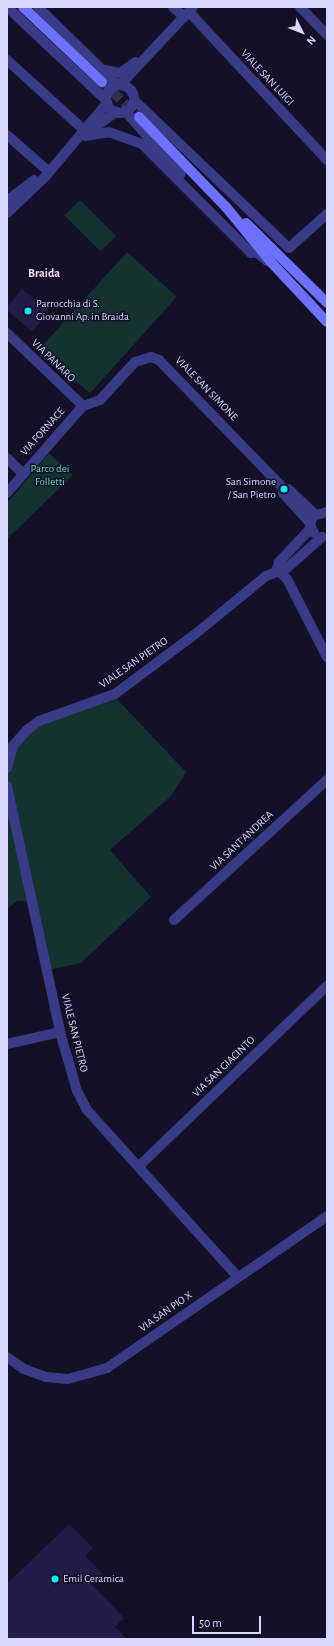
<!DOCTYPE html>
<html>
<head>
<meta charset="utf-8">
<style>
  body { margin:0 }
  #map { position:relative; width:334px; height:1646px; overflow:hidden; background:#131028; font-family:"Alegreya Sans",sans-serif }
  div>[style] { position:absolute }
  .green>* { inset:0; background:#133230; transform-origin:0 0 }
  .building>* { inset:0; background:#231c49; transform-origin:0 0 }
  .secondary-tunnel>* { height:10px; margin-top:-5px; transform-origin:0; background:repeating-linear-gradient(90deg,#312e48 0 10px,transparent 0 15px) }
  .minor>* { height:10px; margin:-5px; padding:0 5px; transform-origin:5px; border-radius:5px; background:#3a3b87 }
  .minor>.ring { margin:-5px; padding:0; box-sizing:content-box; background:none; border:10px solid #3a3b87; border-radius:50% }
  .secondary>* { height:10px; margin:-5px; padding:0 5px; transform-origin:5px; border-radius:5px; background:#6e70ff }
  .dots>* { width:11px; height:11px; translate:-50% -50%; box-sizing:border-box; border:2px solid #131028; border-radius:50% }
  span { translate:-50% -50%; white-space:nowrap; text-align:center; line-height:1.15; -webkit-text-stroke:3px #131028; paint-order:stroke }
  .street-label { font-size:11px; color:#d9d7ff }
  .poi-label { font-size:11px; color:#d9d7ff }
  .left { translate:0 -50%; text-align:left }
  .right { translate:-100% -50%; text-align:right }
  .park-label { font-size:11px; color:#61e1bb }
  .neighbourhood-label { font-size:12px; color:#ffd9f3; font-weight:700 }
  .frame { position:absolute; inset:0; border:8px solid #d9d7ff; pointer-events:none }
  .north { position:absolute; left:282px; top:12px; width:40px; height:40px; -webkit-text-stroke:3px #131028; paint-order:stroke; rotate:132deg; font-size:11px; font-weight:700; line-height:16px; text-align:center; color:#d9d7ff }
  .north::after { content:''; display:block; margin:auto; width:14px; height:18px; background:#d9d7ff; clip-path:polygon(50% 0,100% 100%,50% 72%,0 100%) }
  .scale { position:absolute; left:192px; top:1616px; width:69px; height:18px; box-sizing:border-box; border:2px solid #d9d7ff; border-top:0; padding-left:5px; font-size:12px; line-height:14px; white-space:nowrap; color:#d9d7ff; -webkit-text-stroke:3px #131028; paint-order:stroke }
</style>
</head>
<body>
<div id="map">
  <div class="green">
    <i style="left:80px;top:200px;width:51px;height:22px;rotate:45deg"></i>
    <i style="left:127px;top:252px;width:67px;height:130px;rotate:42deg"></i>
    <i style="clip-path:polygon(49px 453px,73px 475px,7px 539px,7px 503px)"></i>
    <i style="clip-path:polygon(113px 695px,186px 772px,171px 796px,110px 850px,151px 897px,81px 963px,47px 970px,34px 902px,17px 901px,7px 909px,7px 742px,15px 741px,50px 719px)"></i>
  </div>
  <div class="building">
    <i style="left:22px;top:289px;width:35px;height:26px;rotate:40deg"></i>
    <i style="clip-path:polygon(69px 1524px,93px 1548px,85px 1556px,102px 1573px,91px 1584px,124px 1618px,115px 1627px,127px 1639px,7px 1639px,7px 1584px)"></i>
  </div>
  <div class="secondary-tunnel">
    <i style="left:102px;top:82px;width:51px;rotate:43.4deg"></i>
  </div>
  <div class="minor">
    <i style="left:7px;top:7px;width:136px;rotate:43.2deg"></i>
    <i style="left:38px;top:7px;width:112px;rotate:44.3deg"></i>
    <i style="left:173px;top:7px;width:15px;rotate:42deg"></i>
    <i style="left:300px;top:7px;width:39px;rotate:46deg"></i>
    <i style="left:189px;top:12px;width:202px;rotate:47deg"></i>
    <i style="left:7px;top:60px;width:104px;rotate:42.3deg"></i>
    <i style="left:105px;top:70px;width:15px;rotate:11deg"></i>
    <i style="left:120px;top:73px;width:19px;rotate:-35deg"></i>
    <i style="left:120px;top:85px;width:107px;rotate:-46.9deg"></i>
    <i class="ring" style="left:106px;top:85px;width:18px;height:18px"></i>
    <i style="left:134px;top:100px;width:214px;rotate:43.7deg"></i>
    <i style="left:289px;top:248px;width:51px;rotate:-41.8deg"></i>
    <i style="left:125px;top:111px;width:84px;rotate:48.4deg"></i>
    <i style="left:89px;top:132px;width:34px;rotate:-37deg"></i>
    <i style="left:7px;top:135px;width:53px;rotate:41.2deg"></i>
    <i style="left:85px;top:136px;width:24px;rotate:-9deg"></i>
    <i style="left:109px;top:132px;width:35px;rotate:20deg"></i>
    <i style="left:142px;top:144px;width:154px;rotate:45deg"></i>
    <i style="left:251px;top:253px;width:5px;rotate:-11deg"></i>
    <i style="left:256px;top:252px;width:14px;rotate:39deg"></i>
    <i style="left:7px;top:201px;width:34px;rotate:-38deg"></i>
    <i style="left:7px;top:213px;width:52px;rotate:-43.5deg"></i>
    <i style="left:45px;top:177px;width:97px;rotate:-50deg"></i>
    <i style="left:7px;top:333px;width:105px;rotate:43.8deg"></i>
    <i style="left:83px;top:406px;width:18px;rotate:-19deg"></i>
    <i style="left:100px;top:400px;width:52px;rotate:-47.4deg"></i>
    <i style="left:135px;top:362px;width:17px;rotate:-17deg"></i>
    <i style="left:151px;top:357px;width:9px;rotate:21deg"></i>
    <i style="left:159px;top:360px;width:180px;rotate:45.9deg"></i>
    <i style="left:284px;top:489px;width:4px"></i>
    <i style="left:288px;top:489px;width:37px;rotate:43deg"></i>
    <i style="left:7px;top:458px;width:23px;rotate:45deg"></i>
    <i style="left:284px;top:489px;width:4px;rotate:104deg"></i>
    <i style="left:283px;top:493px;width:40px;rotate:48deg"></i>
    <i style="left:7px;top:493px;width:116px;rotate:-48.9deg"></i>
    <i style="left:314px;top:533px;width:9px;rotate:-117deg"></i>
    <i style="left:310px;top:525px;width:9px;rotate:-72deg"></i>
    <i style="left:313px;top:516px;width:15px;rotate:-16deg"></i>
    <i style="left:277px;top:569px;width:14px;rotate:45deg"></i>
    <i style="left:287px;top:579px;width:88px;rotate:62.9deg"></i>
    <i style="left:277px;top:569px;width:7px;rotate:-74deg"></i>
    <i style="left:279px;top:562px;width:47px;rotate:-46.7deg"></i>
    <i style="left:7px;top:768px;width:23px;rotate:-75deg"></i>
    <i style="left:13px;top:746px;width:21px;rotate:-49deg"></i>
    <i style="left:27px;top:730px;width:15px;rotate:-37deg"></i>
    <i style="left:39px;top:721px;width:81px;rotate:-19.6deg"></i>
    <i style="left:115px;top:694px;width:99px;rotate:-36.8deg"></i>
    <i style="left:194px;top:635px;width:93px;rotate:-39.3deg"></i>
    <i style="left:266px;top:576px;width:22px;rotate:-21deg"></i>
    <i style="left:287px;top:568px;width:47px;rotate:-41.5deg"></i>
    <i style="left:7px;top:786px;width:252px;rotate:77.8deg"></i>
    <i style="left:60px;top:1032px;width:61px;rotate:73.9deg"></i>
    <i style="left:77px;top:1091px;width:21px;rotate:62deg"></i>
    <i style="left:87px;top:1110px;width:225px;rotate:47.9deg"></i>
    <i style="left:174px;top:920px;width:207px;rotate:-42.5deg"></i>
    <i style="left:7px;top:1044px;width:54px;rotate:-12.8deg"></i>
    <i style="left:139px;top:1166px;width:260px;rotate:-43.8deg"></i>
    <i style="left:7px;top:1357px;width:21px;rotate:35deg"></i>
    <i style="left:24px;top:1369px;width:23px;rotate:20deg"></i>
    <i style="left:46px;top:1377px;width:22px;rotate:5deg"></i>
    <i style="left:68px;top:1379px;width:41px;rotate:-15.8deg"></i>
    <i style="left:107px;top:1368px;width:267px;rotate:-34.6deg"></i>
  </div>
  <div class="secondary">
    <i style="left:23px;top:7px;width:109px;rotate:43.5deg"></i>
    <i style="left:139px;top:117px;width:125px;rotate:46deg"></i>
    <i style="left:226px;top:207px;width:70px;rotate:50.8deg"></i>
    <i style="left:270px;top:261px;width:83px;rotate:46.9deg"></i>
    <i style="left:246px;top:223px;width:114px;rotate:44.6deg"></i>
  </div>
  <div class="dots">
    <i style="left:28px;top:311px;background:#03f1ff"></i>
    <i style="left:284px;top:489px;background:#03f1ff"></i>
    <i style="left:55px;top:1579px;background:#03f1ff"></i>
  </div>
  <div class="street-label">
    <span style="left:267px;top:78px;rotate:47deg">VIALE SAN LUIGI</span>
    <span style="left:53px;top:361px;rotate:44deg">VIA PANARO</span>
    <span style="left:206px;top:389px;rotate:46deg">VIALE SAN SIMONE</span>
    <span style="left:43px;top:432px;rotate:-48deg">VIA FORNACE</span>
    <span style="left:134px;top:663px;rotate:-35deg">VIALE SAN PIETRO</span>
    <span style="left:242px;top:841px;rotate:-43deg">VIA SANT'ANDREA</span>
    <span style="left:74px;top:1033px;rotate:76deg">VIALE SAN PIETRO</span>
    <span style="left:224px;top:1067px;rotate:-44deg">VIA SAN GIACINTO</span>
    <span style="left:166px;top:1312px;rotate:-35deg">VIA SAN PIO X</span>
  </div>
  <div class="poi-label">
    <span class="left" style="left:36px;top:311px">Parrocchia di S.<br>Giovanni Ap. in Braida</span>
    <span class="right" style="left:276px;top:489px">San Simone<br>/ San Pietro</span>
    <span class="left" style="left:63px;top:1579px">Emil Ceramica</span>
  </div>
  <div class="park-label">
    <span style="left:50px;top:476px">Parco dei<br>Folletti</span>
  </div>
  <div class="neighbourhood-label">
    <span style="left:44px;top:274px">Braida</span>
  </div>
  <div class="frame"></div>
  <div class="north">N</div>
  <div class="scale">50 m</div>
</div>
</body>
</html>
